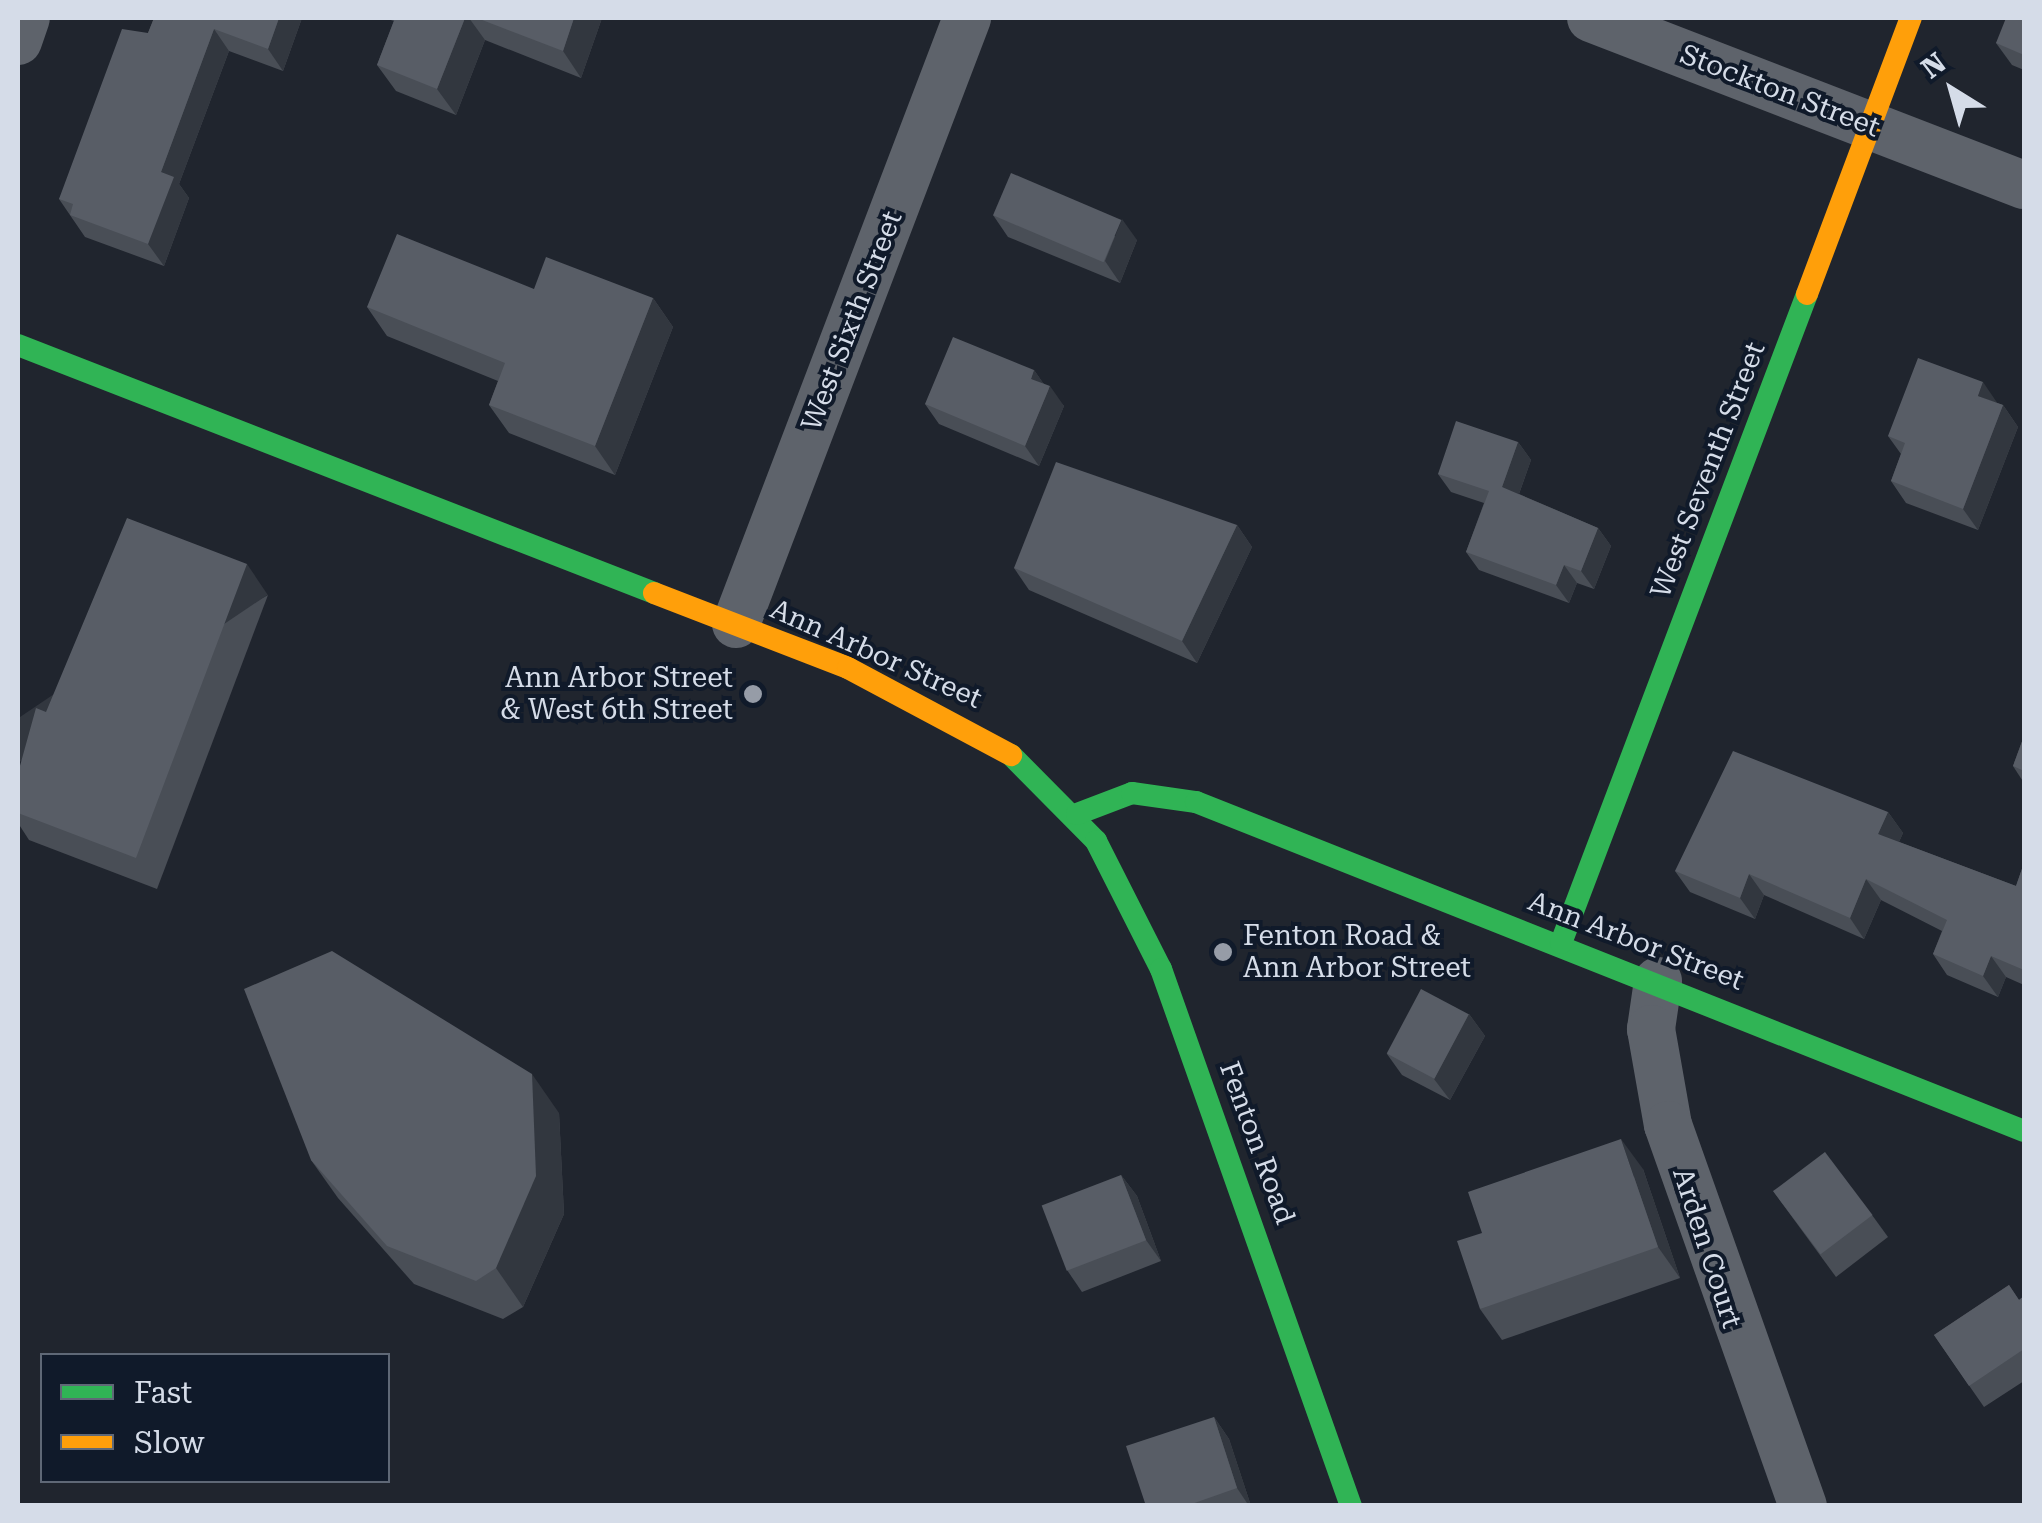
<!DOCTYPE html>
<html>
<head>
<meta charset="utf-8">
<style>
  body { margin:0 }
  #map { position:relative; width:2042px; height:1523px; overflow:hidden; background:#20252e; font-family:"Roboto Serif",serif }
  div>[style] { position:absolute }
  .street>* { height:48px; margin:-24px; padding:0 24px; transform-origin:24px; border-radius:24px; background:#5e636b }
  .fast>* { height:22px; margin:-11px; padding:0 11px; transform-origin:11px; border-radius:11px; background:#30b455 }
  .slow>* { height:22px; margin:-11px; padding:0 11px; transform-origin:11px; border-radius:11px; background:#ff9f0a }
  .wall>* { inset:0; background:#494e56 }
  .shaded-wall>* { inset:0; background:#32373f; transform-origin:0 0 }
  .building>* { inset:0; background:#585d66; transform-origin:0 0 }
  .dots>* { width:28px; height:28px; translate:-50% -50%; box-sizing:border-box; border:5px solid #101a2a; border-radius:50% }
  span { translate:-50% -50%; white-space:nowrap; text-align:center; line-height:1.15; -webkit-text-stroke:8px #101a2a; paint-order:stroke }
  .street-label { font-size:28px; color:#d5dce8 }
  .poi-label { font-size:28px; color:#d5dce8 }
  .right { translate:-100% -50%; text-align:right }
  .left { translate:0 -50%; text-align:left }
  .frame { position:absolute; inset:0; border:20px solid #d5dce8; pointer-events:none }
  .legend { position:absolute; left:40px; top:1353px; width:350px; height:130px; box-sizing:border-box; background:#101a2a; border:2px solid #5f6876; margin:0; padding:12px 18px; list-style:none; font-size:30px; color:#d5dce8 }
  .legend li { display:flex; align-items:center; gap:20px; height:50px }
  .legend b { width:50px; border:2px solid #5f6876 }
  .north { position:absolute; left:1902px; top:40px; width:100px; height:100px; -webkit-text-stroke:8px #101a2a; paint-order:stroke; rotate:323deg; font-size:28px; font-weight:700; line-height:40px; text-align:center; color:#d5dce8 }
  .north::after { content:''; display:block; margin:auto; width:35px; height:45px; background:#d5dce8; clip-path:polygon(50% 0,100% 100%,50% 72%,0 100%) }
</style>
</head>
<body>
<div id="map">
  <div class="street">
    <i style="left:1591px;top:18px;width:464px;rotate:21.1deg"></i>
    <i style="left:18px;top:41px;width:24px;rotate:-71deg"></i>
    <i style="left:736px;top:624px;width:649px;rotate:-69.13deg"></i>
    <i style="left:1658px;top:981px;width:49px;rotate:98.3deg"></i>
    <i style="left:1651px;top:1029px;width:97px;rotate:80deg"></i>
    <i style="left:1668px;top:1125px;width:404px;rotate:70.5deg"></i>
  </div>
  <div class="fast">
    <i style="left:18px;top:345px;width:683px;rotate:21.3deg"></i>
    <i style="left:1011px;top:755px;width:121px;rotate:45.3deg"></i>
    <i style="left:1096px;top:841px;width:144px;rotate:63.1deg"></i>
    <i style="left:1161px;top:969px;width:570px;rotate:70.52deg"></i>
    <i style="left:1077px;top:814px;width:59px;rotate:-20.9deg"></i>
    <i style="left:1132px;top:793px;width:65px;rotate:8deg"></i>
    <i style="left:1196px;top:802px;width:891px;rotate:21.67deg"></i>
    <i style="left:1561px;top:943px;width:694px;rotate:-69.24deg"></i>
  </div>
  <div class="slow">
    <i style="left:1807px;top:294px;width:295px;rotate:-69.4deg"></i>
    <i style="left:654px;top:593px;width:208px;rotate:21.1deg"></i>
    <i style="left:848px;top:668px;width:185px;rotate:28.1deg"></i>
  </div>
  <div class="wall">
    <i style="clip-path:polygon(154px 18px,302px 18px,283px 71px,229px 51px,179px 184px,189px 198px,164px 266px,85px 237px,59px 199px,148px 33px)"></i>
    <i style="clip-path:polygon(384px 18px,602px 18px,581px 78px,485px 40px,456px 115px,396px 91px,377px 65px,394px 21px)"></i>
    <i style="clip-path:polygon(2024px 18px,2024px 70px,2012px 65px,1996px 43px)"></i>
    <i style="clip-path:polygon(993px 215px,1137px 240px,1120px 283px,1008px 237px)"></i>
    <i style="clip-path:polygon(534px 289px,653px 298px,673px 327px,615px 475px,509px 433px,489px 405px,498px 381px,387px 336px,367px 307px)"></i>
    <i style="clip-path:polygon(1034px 370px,1043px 383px,1064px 406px,1039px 466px,939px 424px,925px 404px)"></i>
    <i style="clip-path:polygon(1997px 403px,2003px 405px,2018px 427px,1978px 530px,1906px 503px,1891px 481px,1901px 454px,1888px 436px)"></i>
    <i style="clip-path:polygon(1518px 442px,1531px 460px,1519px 494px,1598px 528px,1611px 546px,1594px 589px,1577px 583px,1569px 603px,1479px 570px,1466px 552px,1484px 503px,1451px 492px,1438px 474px)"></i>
    <i style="clip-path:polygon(1237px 525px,1252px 547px,1197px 663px,1029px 590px,1014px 568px)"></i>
    <i style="clip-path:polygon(268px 595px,157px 889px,29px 840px,18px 823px,18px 773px,46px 712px)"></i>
    <i style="clip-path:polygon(2024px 736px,2024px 783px,2013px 766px)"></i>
    <i style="clip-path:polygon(1888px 812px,1903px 833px,1899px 842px,2016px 886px,2024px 863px,2024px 985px,2006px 977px,1998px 997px,1947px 975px,1933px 954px,1942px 931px,1881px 900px,1864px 939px,1764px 895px,1755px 919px,1690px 892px,1675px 871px)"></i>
    <i style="clip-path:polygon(1469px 1014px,1485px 1036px,1450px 1100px,1402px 1075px,1387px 1054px)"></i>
    <i style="clip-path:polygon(559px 1113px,564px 1214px,523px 1307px,503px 1319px,414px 1284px,338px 1198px,311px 1160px)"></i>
    <i style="clip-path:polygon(1643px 1169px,1680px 1278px,1502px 1340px,1480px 1309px)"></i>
    <i style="clip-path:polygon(1121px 1175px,1137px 1196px,1161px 1261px,1082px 1292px,1067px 1270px)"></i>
    <i style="clip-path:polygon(1773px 1191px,1872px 1215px,1888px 1237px,1836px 1277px)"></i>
    <i style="clip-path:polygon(2009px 1285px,2019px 1300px,2024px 1296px,2024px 1381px,1984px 1407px,1934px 1335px)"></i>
    <i style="clip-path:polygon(1214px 1417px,1229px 1439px,1251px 1506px,1146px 1506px)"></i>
  </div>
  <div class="shaded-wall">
    <i style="clip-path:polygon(279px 18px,302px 18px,283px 71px,268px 49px)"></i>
    <i style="clip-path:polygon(465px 18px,469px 18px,485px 40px,456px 115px,437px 89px)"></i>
    <i style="clip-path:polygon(574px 18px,602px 18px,581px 78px,563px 51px)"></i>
    <i style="clip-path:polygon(214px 29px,229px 51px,179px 184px,189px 198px,164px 266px,148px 244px,161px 172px)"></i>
    <i style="clip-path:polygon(1122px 219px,1137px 240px,1120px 283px,1105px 261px)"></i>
    <i style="clip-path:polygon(653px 298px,673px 327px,615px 475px,595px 446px)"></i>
    <i style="clip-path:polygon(1034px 370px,1048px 390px,1031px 379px)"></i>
    <i style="clip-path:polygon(1983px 382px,1998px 404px,1978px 396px)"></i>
    <i style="clip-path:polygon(1050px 386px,1064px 406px,1039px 466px,1025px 446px)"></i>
    <i style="clip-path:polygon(2003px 405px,2018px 427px,1978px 530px,1963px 509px)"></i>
    <i style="clip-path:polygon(1518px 442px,1531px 460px,1515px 505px,1502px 487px)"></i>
    <i style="clip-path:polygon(1237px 525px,1252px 547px,1197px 663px,1182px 641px)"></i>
    <i style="clip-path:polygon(1598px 528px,1611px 546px,1594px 589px,1581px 571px)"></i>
    <i style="left:247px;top:564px;width:37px;height:314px;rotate:56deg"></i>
    <i style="clip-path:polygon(1564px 565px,1577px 583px,1569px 603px,1556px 585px)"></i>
    <i style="clip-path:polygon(1888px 812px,1903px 833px,1893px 855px,1878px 834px)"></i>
    <i style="clip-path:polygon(1749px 874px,1764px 895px,1755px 919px,1740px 898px)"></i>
    <i style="clip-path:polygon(1866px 879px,1881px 900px,1864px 939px,1850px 918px)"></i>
    <i style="clip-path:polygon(1991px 956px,2006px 977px,1998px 997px,1983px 976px)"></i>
    <i style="clip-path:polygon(1469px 1014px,1485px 1036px,1450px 1100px,1434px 1079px)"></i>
    <i style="clip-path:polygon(532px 1074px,559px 1113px,564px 1214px,523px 1307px,496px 1268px)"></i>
    <i style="clip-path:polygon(1621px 1139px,1643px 1169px,1680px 1278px,1658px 1247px)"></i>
    <i style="clip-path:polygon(1121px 1175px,1137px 1196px,1161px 1261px,1146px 1240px)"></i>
    <i style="clip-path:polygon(1214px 1417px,1229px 1439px,1251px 1506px,1249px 1506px,1237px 1488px)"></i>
  </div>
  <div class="building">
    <i style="clip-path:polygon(154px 18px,279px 18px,268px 49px,214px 29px,161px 172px,174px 177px,148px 244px,70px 215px,73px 204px,59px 199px,122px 29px,148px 33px)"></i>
    <i style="clip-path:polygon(395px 18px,465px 18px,437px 89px,377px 65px)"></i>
    <i style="clip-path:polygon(477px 18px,574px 18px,563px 51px)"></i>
    <i style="clip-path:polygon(2006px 18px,2024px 18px,2024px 55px,1996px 43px)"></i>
    <i style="left:1011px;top:173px;width:120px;height:46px;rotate:23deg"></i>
    <i style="clip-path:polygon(397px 234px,534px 289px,546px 257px,653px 298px,595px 446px,489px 405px,505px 363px,367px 307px)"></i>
    <i style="clip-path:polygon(953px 337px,1034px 370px,1031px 379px,1050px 386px,1025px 446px,925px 404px)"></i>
    <i style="clip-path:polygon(1918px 358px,1983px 382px,1978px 396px,2003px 405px,1963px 509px,1891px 481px,1905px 443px,1888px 436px)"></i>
    <i style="clip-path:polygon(1456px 421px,1518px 442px,1502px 487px,1598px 528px,1581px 571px,1564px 565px,1556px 585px,1466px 552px,1489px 491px,1438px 474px)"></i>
    <i style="clip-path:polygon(1056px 462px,1237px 525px,1182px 641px,1014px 568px)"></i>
    <i style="clip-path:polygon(127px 518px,247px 564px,136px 858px,18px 813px,18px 773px,36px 708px,46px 712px)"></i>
    <i style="clip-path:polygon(2024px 736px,2024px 771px,2013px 766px)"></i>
    <i style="clip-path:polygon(1733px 751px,1888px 812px,1878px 834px,2016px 886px,2024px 863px,2024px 970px,1991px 956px,1983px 976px,1933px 954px,1947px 920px,1866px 879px,1850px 918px,1749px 874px,1740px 898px,1675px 871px)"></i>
    <i style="clip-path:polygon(332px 951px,532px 1074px,536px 1176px,496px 1268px,476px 1281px,387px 1246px,311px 1160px,244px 989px)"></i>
    <i style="left:1421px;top:989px;width:54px;height:73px;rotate:28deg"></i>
    <i style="clip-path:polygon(1621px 1139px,1658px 1247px,1480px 1309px,1457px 1241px,1482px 1233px,1468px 1192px)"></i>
    <i style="left:1825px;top:1152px;width:79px;height:65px;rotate:53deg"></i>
    <i style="left:1121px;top:1175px;width:70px;height:85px;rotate:69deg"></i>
    <i style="clip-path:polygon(2009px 1285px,2019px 1300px,2024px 1296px,2024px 1349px,1969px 1386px,1934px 1335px)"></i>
    <i style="clip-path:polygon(1214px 1417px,1237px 1488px,1186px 1506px,1146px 1506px,1126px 1446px)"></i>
  </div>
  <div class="dots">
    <i style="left:753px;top:694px;background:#969ca7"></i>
    <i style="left:1223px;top:952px;background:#969ca7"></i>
  </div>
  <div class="street-label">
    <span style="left:1780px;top:91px;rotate:21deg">Stockton Street</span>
    <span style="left:852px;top:321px;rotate:-69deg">West Sixth Street</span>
    <span style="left:1708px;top:470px;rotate:-69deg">West Seventh Street</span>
    <span style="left:876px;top:654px;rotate:24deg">Ann Arbor Street</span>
    <span style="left:1636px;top:941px;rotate:21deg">Ann Arbor Street</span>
    <span style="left:1257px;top:1143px;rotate:70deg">Fenton Road</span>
    <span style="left:1707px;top:1248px;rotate:72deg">Arden Court</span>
  </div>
  <div class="poi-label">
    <span class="right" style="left:733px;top:694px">Ann Arbor Street<br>&amp; West 6th Street</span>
    <span class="left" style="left:1243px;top:952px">Fenton Road &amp;<br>Ann Arbor Street</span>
  </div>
  <div class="frame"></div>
  <ul class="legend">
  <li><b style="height:12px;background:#30b455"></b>Fast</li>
  <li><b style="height:12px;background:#ff9f0a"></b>Slow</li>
  </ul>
  <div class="north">N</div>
</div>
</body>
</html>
